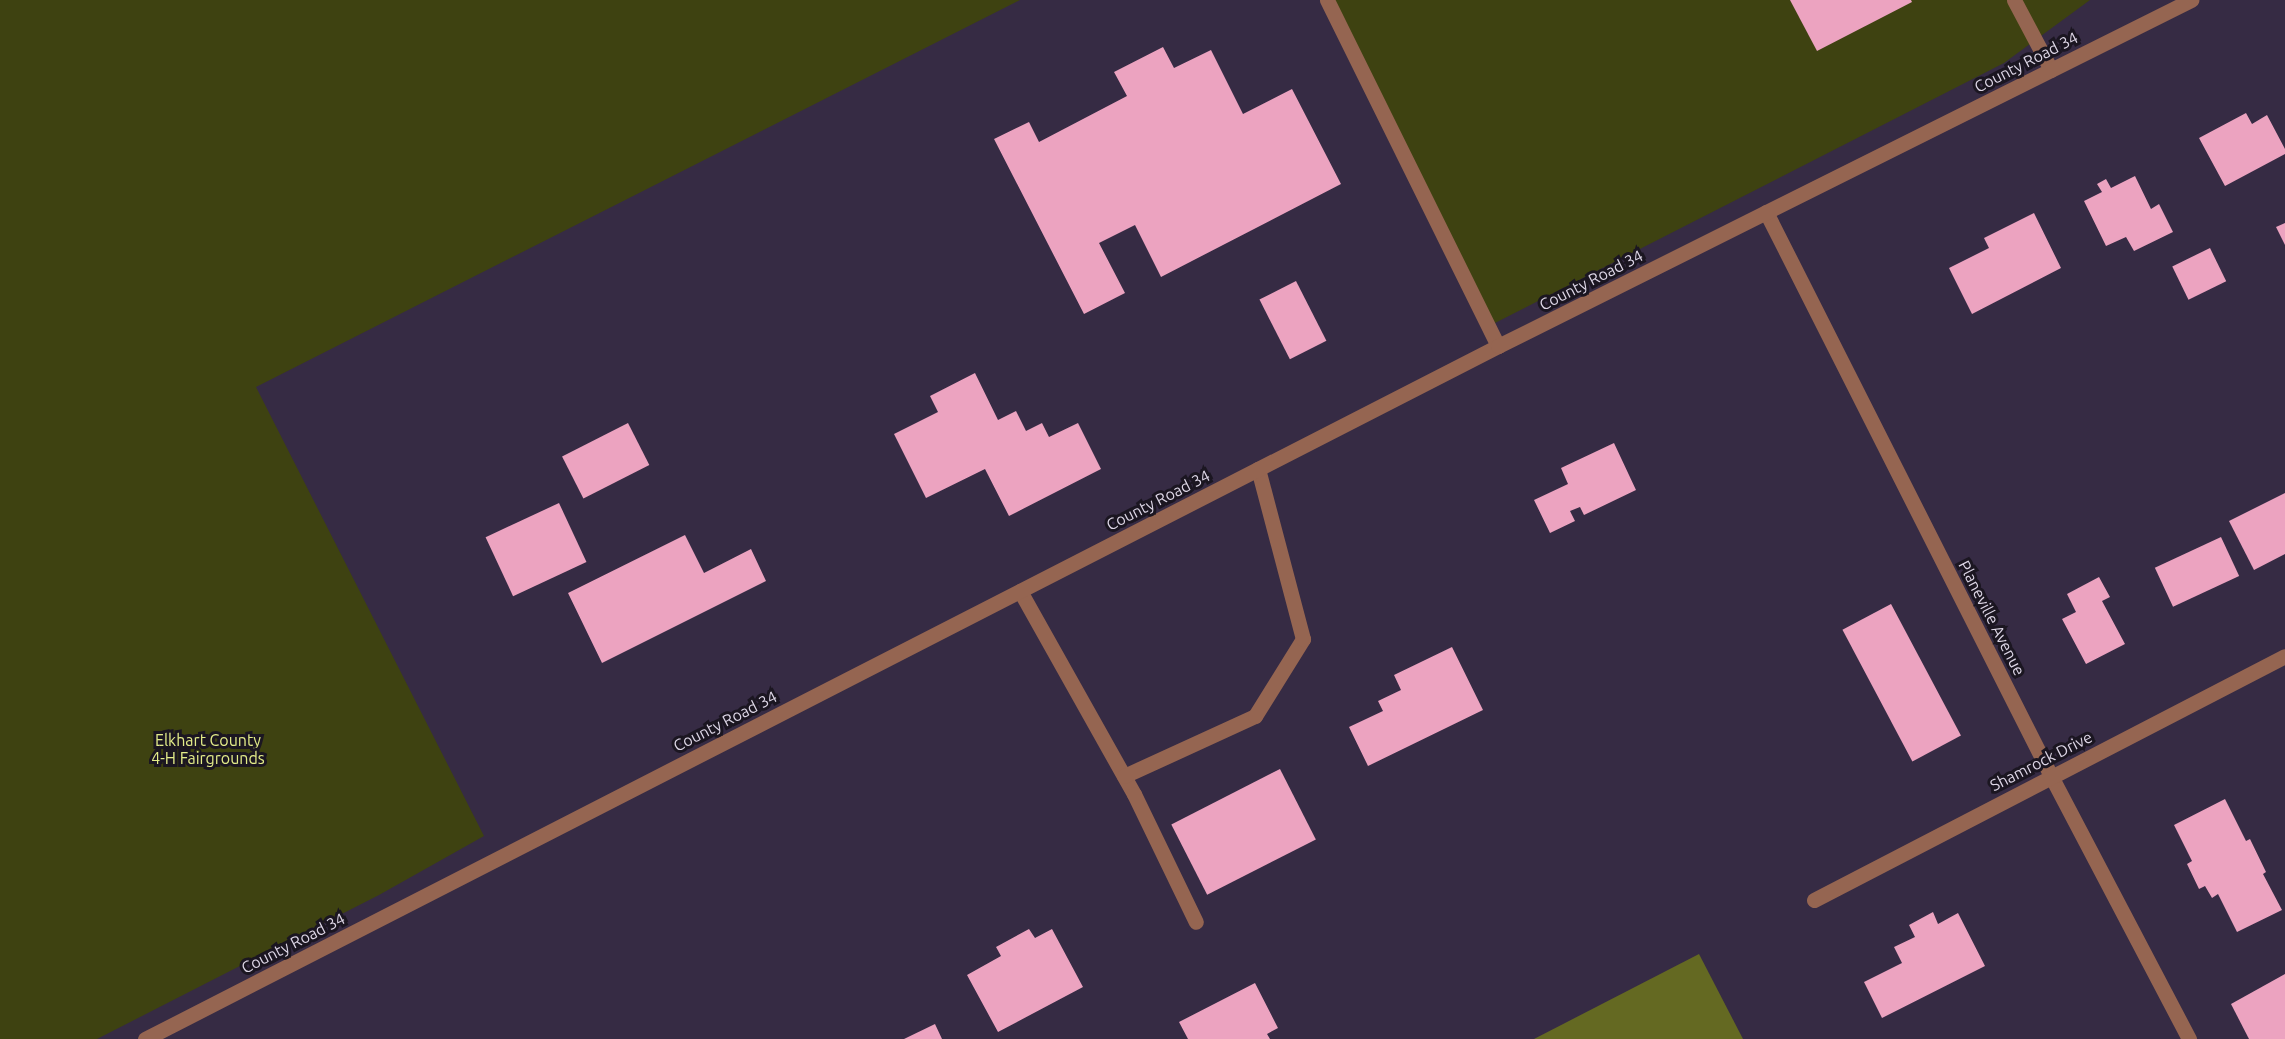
<!DOCTYPE html>
<html>
<head>
<meta charset="utf-8">
<style>
  body { margin:0 }
  #map { position:relative; width:2285px; height:1039px; overflow:hidden; background:#362b44; font-family:Ubuntu,sans-serif }
  div>[style] { position:absolute }
  .green>* { inset:0; background:#3e4211 }
  .forest>* { inset:0; background:#646922 }
  .building>* { inset:0; background:#eca3c0; transform-origin:0 0 }
  .minor>* { height:15px; margin:-7.5px; padding:0 7.5px; transform-origin:7.5px; border-radius:7.5px; background:#956551 }
  span { translate:-50% -50%; white-space:nowrap; text-align:center; line-height:1.15; -webkit-text-stroke:6px #1b1621; paint-order:stroke }
  .street-label { font-size:16px; color:#ddd6e6 }
  .park-label { font-size:16px; color:#e3ec89 }
</style>
</head>
<body>
<div id="map">
  <div class="green">
    <i style="clip-path:polygon(0 0,1020px 0,256px 387px,484px 836px,379px 895px,97px 1039px,0 1039px)"></i>
    <i style="clip-path:polygon(1329px 0,2090px 0,2004px 63px,1493px 324px)"></i>
  </div>
  <div class="forest">
    <i style="clip-path:polygon(1699px 954px,1743px 1039px,1534px 1039px)"></i>
  </div>
  <div class="building">
    <i style="clip-path:polygon(1790px 0,1911px 0,1912px 2px,1817px 51px)"></i>
    <i style="clip-path:polygon(1163px 47px,1174px 68px,1211px 50px,1243px 114px,1292px 89px,1341px 184px,1161px 277px,1135px 225px,1099px 243px,1125px 293px,1084px 314px,994px 139px,1029px 122px,1039px 142px,1127px 96px,1114px 72px)"></i>
    <i style="clip-path:polygon(2246px 113px,2252px 124px,2267px 115px,2285px 149px,2285px 154px,2225px 186px,2199px 138px)"></i>
    <i style="clip-path:polygon(2135px 176px,2151px 209px,2159px 204px,2173px 232px,2134px 251px,2126px 237px,2106px 246px,2084px 201px,2102px 192px,2097px 184px,2106px 179px,2111px 188px)"></i>
    <i style="clip-path:polygon(2034px 213px,2061px 268px,1972px 314px,1949px 268px,1989px 248px,1984px 238px)"></i>
    <i style="clip-path:polygon(2285px 223px,2285px 245px,2276px 227px)"></i>
    <i style="left:2210px;top:248px;width:37px;height:42px;rotate:64deg"></i>
    <i style="left:1296px;top:281px;width:67px;height:41px;rotate:63deg"></i>
    <i style="clip-path:polygon(975px 373px,998px 420px,1016px 411px,1026px 431px,1042px 423px,1049px 437px,1078px 423px,1101px 469px,1009px 516px,985px 469px,926px 498px,894px 434px,938px 412px,930px 396px)"></i>
    <i style="left:628px;top:423px;width:47px;height:74px;rotate:63deg"></i>
    <i style="clip-path:polygon(1614px 443px,1636px 490px,1584px 515px,1580px 507px,1570px 511px,1575px 521px,1550px 533px,1534px 500px,1568px 484px,1561px 468px)"></i>
    <i style="clip-path:polygon(2285px 493px,2285px 554px,2254px 570px,2229px 521px)"></i>
    <i style="left:559px;top:503px;width:65px;height:81px;rotate:65deg"></i>
    <i style="clip-path:polygon(685px 535px,704px 573px,751px 549px,766px 581px,602px 663px,568px 593px)"></i>
    <i style="left:2221px;top:537px;width:43px;height:73px;rotate:65deg"></i>
    <i style="clip-path:polygon(2099px 577px,2110px 597px,2102px 601px,2125px 644px,2086px 664px,2062px 619px,2076px 612px,2067px 594px)"></i>
    <i style="left:1891px;top:604px;width:149px;height:55px;rotate:62deg"></i>
    <i style="clip-path:polygon(1452px 647px,1483px 710px,1368px 766px,1349px 727px,1383px 711px,1378px 701px,1401px 690px,1394px 675px)"></i>
    <i style="left:1280px;top:769px;width:79px;height:122px;rotate:63deg"></i>
    <i style="clip-path:polygon(2225px 799px,2246px 841px,2250px 839px,2266px 872px,2263px 874px,2282px 910px,2237px 932px,2218px 894px,2212px 898px,2205px 886px,2199px 889px,2187px 864px,2192px 861px,2174px 825px)"></i>
    <i style="clip-path:polygon(1933px 912px,1938px 924px,1958px 913px,1985px 966px,1882px 1018px,1864px 982px,1902px 963px,1894px 947px,1915px 937px,1909px 925px)"></i>
    <i style="clip-path:polygon(1029px 929px,1035px 938px,1052px 929px,1083px 987px,998px 1032px,967px 975px,1001px 956px,996px 947px)"></i>
    <i style="clip-path:polygon(2285px 974px,2285px 1039px,2249px 1039px,2231px 1004px)"></i>
    <i style="clip-path:polygon(1255px 983px,1278px 1028px,1267px 1034px,1270px 1039px,1188px 1039px,1179px 1022px)"></i>
    <i style="clip-path:polygon(935px 1024px,942px 1039px,904px 1039px)"></i>
  </div>
  <div class="minor">
    <i style="left:1327px;top:0;width:386px;rotate:63.7deg"></i>
    <i style="left:2014px;top:0;width:79px;rotate:62.1deg"></i>
    <i style="left:1766px;top:212px;width:632px;rotate:63.19deg"></i>
    <i style="left:2051px;top:776px;width:297px;rotate:62.3deg"></i>
    <i style="left:1020px;top:591px;width:233px;rotate:60.7deg"></i>
    <i style="left:1134px;top:794px;width:142px;rotate:64.2deg"></i>
    <i style="left:1124px;top:776px;width:144px;rotate:-24.6deg"></i>
    <i style="left:1255px;top:716px;width:91px;rotate:-58.1deg"></i>
    <i style="left:1303px;top:639px;width:176px;rotate:-104.8deg"></i>
    <i style="left:1814px;top:900px;width:530px;rotate:-27.39deg"></i>
    <i style="left:145px;top:1039px;width:1520px;rotate:-27.12deg"></i>
    <i style="left:1498px;top:346px;width:775px;rotate:-26.53deg"></i>
  </div>
  <div class="street-label">
    <span style="left:2026px;top:62px;rotate:-27deg">County Road 34</span>
    <span style="left:1591px;top:280px;rotate:-27deg">County Road 34</span>
    <span style="left:1158px;top:500px;rotate:-27deg">County Road 34</span>
    <span style="left:1992px;top:618px;rotate:63deg">Planeville Avenue</span>
    <span style="left:725px;top:721px;rotate:-27deg">County Road 34</span>
    <span style="left:2041px;top:761px;rotate:-27deg">Shamrock Drive</span>
    <span style="left:293px;top:943px;rotate:-27deg">County Road 34</span>
  </div>
  <div class="park-label">
    <span style="left:208px;top:749px">Elkhart County<br>4-H Fairgrounds</span>
  </div>
</div>
</body>
</html>
